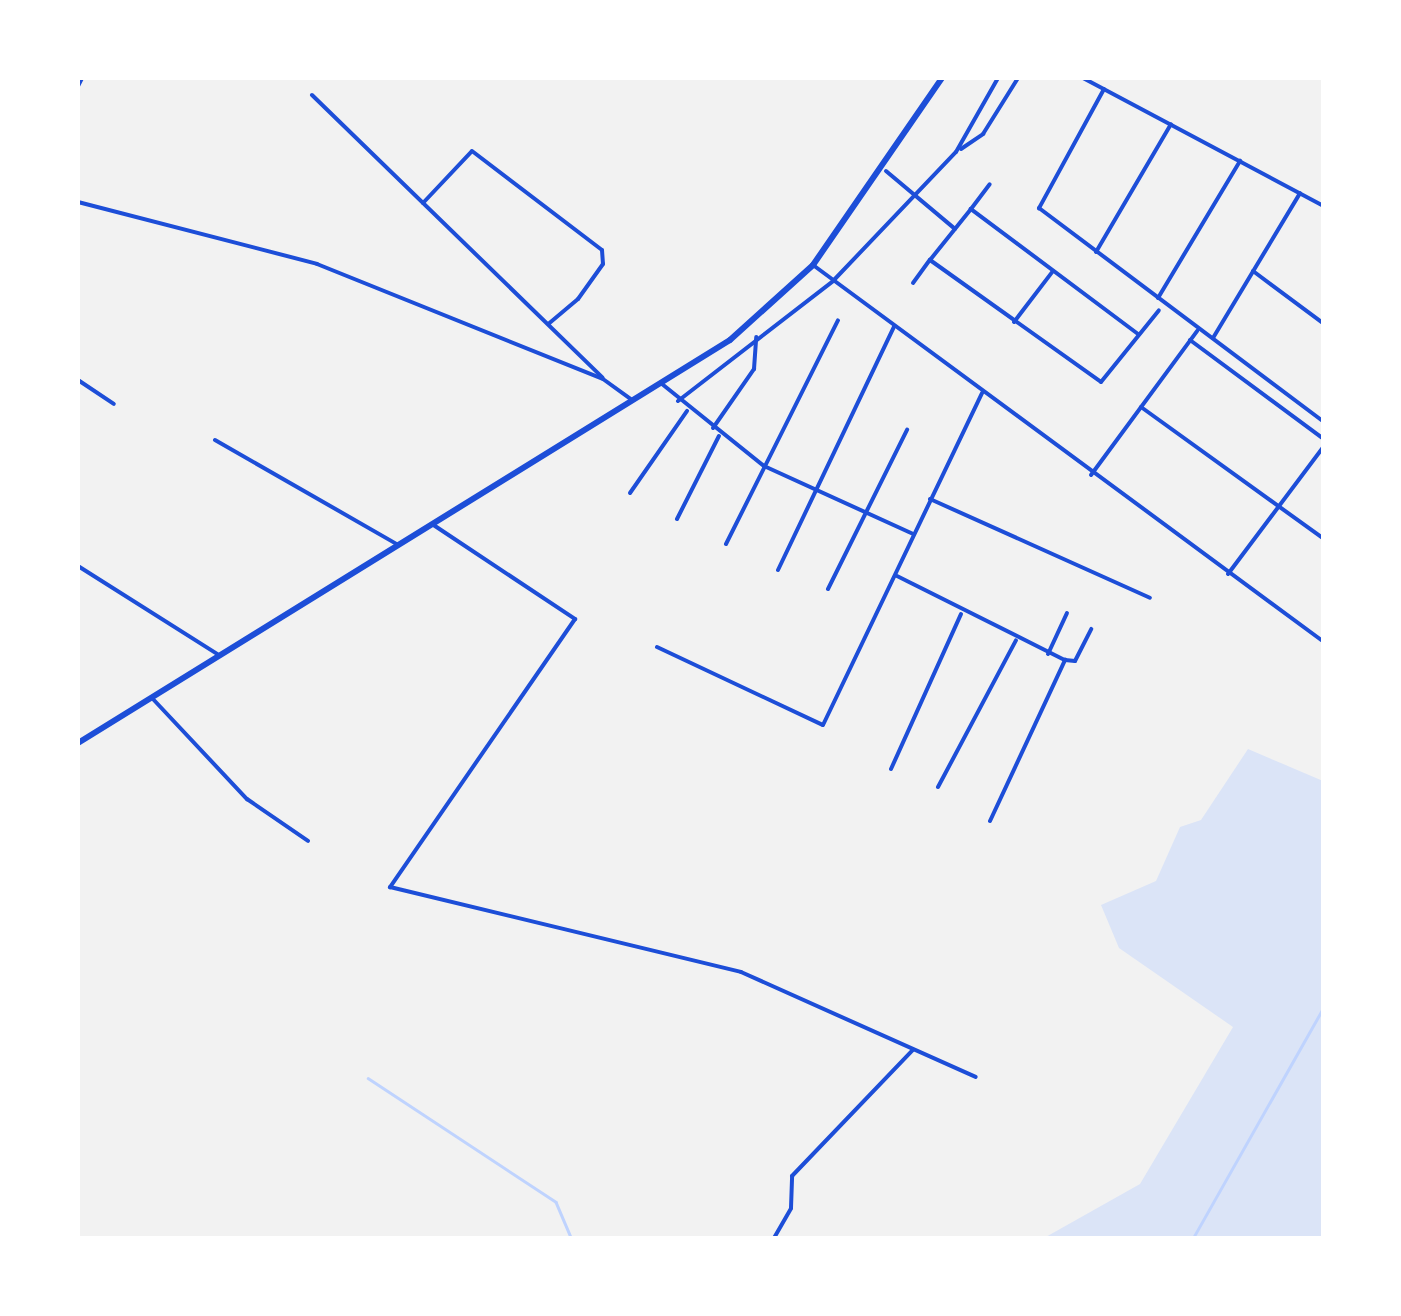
<!DOCTYPE html>
<html>
<head>
<meta charset="utf-8">
<style>
  body { margin:0 }
  #map { position:relative; width:1401px; height:1316px; overflow:hidden; background:#f2f2f2; font-family:"Open Sans",sans-serif }
  div>[style] { position:absolute }
  .green>* { inset:0; background:#dbe4f7 }
  .stream>* { height:2.5px; margin:-1.25px; padding:0 1.25px; transform-origin:1.25px; border-radius:1.25px; background:#bfd3fe }
  .minor>* { height:4px; margin:-2px; padding:0 2px; transform-origin:2px; border-radius:2px; background:#1d4ed8 }
  .primary>* { height:6px; margin:-3px; padding:0 3px; transform-origin:3px; border-radius:3px; background:#1d4ed8 }
  span { translate:-50% -50%; white-space:nowrap; text-align:center; line-height:1.15; -webkit-text-stroke:9px #fff; paint-order:stroke }
  .frame { position:absolute; inset:0; border:80px solid #fff; pointer-events:none }
</style>
</head>
<body>
<div id="map">
  <div class="green">
    <i style="clip-path:polygon(1248px 749px,1323px 781px,1323px 1238px,1044px 1238px,1140px 1184px,1233px 1027px,1119px 948px,1101px 905px,1156px 881px,1180px 827px,1201px 820px)"></i>
  </div>
  <div class="stream">
    <i style="left:368px;top:1078px;width:225px;rotate:33.4deg"></i>
    <i style="left:556px;top:1202px;width:39px;rotate:67deg"></i>
    <i style="left:1193px;top:1238px;width:266px;rotate:-60.5deg"></i>
  </div>
  <div class="minor">
    <i style="left:1083px;top:78px;width:273px;rotate:28deg"></i>
    <i style="left:78px;top:86px;width:9px;rotate:-63deg"></i>
    <i style="left:1104px;top:89px;width:136px;rotate:118.6deg"></i>
    <i style="left:1039px;top:208px;width:356px;rotate:36.9deg"></i>
    <i style="left:312px;top:95px;width:405px;rotate:44.2deg"></i>
    <i style="left:961px;top:149px;width:27px;rotate:-34deg"></i>
    <i style="left:983px;top:134px;width:66px;rotate:-58deg"></i>
    <i style="left:886px;top:171px;width:90px;rotate:40deg"></i>
    <i style="left:78px;top:202px;width:247px;rotate:14.5deg"></i>
    <i style="left:317px;top:264px;width:308px;rotate:21.9deg"></i>
    <i style="left:603px;top:379px;width:34px;rotate:36deg"></i>
    <i style="left:423px;top:203px;width:71px;rotate:-46.7deg"></i>
    <i style="left:472px;top:151px;width:163px;rotate:37.3deg"></i>
    <i style="left:602px;top:250px;width:14px;rotate:86deg"></i>
    <i style="left:603px;top:264px;width:43px;rotate:125.5deg"></i>
    <i style="left:578px;top:299px;width:38px;rotate:140deg"></i>
    <i style="left:971px;top:209px;width:31px;rotate:-53deg"></i>
    <i style="left:1096px;top:252px;width:148px;rotate:-59.6deg"></i>
    <i style="left:813px;top:265px;width:635px;rotate:36.42deg"></i>
    <i style="left:1253px;top:271px;width:89px;rotate:36.7deg"></i>
    <i style="left:913px;top:283px;width:29px;rotate:-54deg"></i>
    <i style="left:1158px;top:298px;width:160px;rotate:-59.1deg"></i>
    <i style="left:1014px;top:322px;width:64px;rotate:-52.6deg"></i>
    <i style="left:1138px;top:334px;width:209px;rotate:-143.2deg"></i>
    <i style="left:971px;top:209px;width:65px;rotate:128.8deg"></i>
    <i style="left:930px;top:260px;width:210px;rotate:35.5deg"></i>
    <i style="left:1101px;top:382px;width:92px;rotate:-51.1deg"></i>
    <i style="left:1213px;top:338px;width:169px;rotate:-59deg"></i>
    <i style="left:1190px;top:340px;width:167px;rotate:36.5deg"></i>
    <i style="left:78px;top:380px;width:43px;rotate:33.7deg"></i>
    <i style="left:662px;top:384px;width:131px;rotate:38.8deg"></i>
    <i style="left:764px;top:466px;width:164px;rotate:24.5deg"></i>
    <i style="left:678px;top:401px;width:196px;rotate:-37.7deg"></i>
    <i style="left:833px;top:281px;width:178px;rotate:-46.4deg"></i>
    <i style="left:956px;top:152px;width:85px;rotate:-60.4deg"></i>
    <i style="left:1141px;top:407px;width:226px;rotate:35.8deg"></i>
    <i style="left:713px;top:428px;width:72px;rotate:-55.2deg"></i>
    <i style="left:754px;top:369px;width:32px;rotate:-86deg"></i>
    <i style="left:215px;top:440px;width:211px;rotate:29.8deg"></i>
    <i style="left:1091px;top:475px;width:179px;rotate:-53.6deg"></i>
    <i style="left:630px;top:493px;width:100px;rotate:-55.2deg"></i>
    <i style="left:930px;top:499px;width:241px;rotate:24.2deg"></i>
    <i style="left:677px;top:519px;width:93px;rotate:-63.2deg"></i>
    <i style="left:432px;top:524px;width:172px;rotate:33.6deg"></i>
    <i style="left:575px;top:619px;width:326px;rotate:124.6deg"></i>
    <i style="left:390px;top:887px;width:361px;rotate:13.6deg"></i>
    <i style="left:741px;top:972px;width:257px;rotate:24.1deg"></i>
    <i style="left:726px;top:544px;width:250px;rotate:-63.4deg"></i>
    <i style="left:78px;top:566px;width:165px;rotate:32.3deg"></i>
    <i style="left:778px;top:570px;width:269px;rotate:-64.5deg"></i>
    <i style="left:1228px;top:574px;width:160px;rotate:-53.1deg"></i>
    <i style="left:897px;top:576px;width:188px;rotate:26.6deg"></i>
    <i style="left:1065px;top:660px;width:10px;rotate:6deg"></i>
    <i style="left:1075px;top:661px;width:36px;rotate:-63deg"></i>
    <i style="left:828px;top:589px;width:178px;rotate:-63.6deg"></i>
    <i style="left:657px;top:647px;width:183px;rotate:25.2deg"></i>
    <i style="left:823px;top:725px;width:368px;rotate:-64.4deg"></i>
    <i style="left:1048px;top:654px;width:45px;rotate:-65.1deg"></i>
    <i style="left:152px;top:698px;width:139px;rotate:46.8deg"></i>
    <i style="left:247px;top:799px;width:74px;rotate:34.5deg"></i>
    <i style="left:891px;top:769px;width:170px;rotate:-65.7deg"></i>
    <i style="left:938px;top:787px;width:166px;rotate:-62deg"></i>
    <i style="left:990px;top:821px;width:178px;rotate:-65deg"></i>
    <i style="left:774px;top:1238px;width:34px;rotate:-60deg"></i>
    <i style="left:791px;top:1208px;width:32px;rotate:-88deg"></i>
    <i style="left:792px;top:1176px;width:175px;rotate:-46.2deg"></i>
  </div>
  <div class="primary">
    <i style="left:78px;top:743px;width:766px;rotate:-31.72deg"></i>
    <i style="left:730px;top:340px;width:112px;rotate:-42.1deg"></i>
    <i style="left:813px;top:265px;width:227px;rotate:-55.4deg"></i>
  </div>
  <div class="frame"></div>
</div>
</body>
</html>
